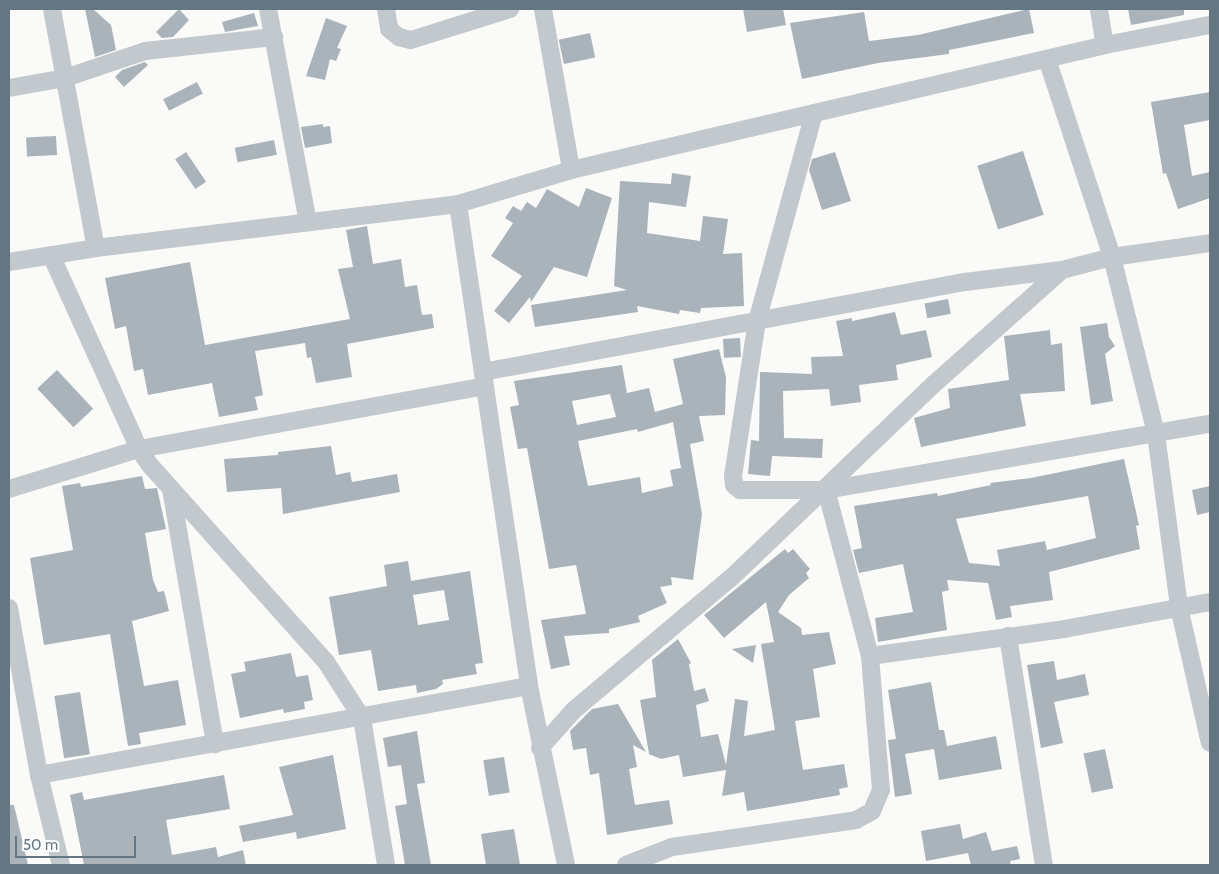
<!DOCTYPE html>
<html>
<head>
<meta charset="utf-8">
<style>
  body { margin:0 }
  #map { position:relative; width:1219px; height:874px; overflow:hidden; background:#fafaf8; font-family:Cabin,sans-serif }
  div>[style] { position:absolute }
  .building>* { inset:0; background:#aab3b9; transform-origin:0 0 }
  .minor>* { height:18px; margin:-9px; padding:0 9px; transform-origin:9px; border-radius:9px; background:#c3c8cc }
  span { translate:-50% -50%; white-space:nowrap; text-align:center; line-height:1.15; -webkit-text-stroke:5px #fff; paint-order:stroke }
  .frame { position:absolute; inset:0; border:10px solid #657683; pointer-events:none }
  .scale { position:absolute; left:15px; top:836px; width:121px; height:22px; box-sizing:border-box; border:2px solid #657683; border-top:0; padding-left:6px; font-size:15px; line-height:18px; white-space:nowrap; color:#657683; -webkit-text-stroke:4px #fff; paint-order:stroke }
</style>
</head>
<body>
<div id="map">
  <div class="building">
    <i style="clip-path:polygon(85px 9px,93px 9px,111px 25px,116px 50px,95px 57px)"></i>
    <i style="clip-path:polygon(179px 9px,189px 20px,173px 37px,162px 38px,156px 32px)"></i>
    <i style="clip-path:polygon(743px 9px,783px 9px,786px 25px,747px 32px)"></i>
    <i style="clip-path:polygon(1029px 9px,1034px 33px,949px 50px,949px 54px,878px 63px,802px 79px,790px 23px,864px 12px,869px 41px,918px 35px)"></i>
    <i style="clip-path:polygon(1128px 9px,1184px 9px,1184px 15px,1131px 25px)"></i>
    <i style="clip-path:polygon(254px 13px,258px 26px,225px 32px,222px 22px)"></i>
    <i style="clip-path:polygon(326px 18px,347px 26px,337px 48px,341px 49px,336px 61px,330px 59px,325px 80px,306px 76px)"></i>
    <i style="left:590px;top:33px;width:25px;height:32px;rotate:78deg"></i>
    <i style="clip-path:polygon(145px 62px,148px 65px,124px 87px,115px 77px,122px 70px)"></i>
    <i style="left:197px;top:82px;width:13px;height:38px;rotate:63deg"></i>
    <i style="clip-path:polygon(1210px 92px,1210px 120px,1184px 125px,1192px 176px,1210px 172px,1210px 198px,1178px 209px,1166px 173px,1163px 174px,1151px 102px)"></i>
    <i style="clip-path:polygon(323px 124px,323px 127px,330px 126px,332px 143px,305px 148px,301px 127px)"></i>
    <i style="left:56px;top:136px;width:19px;height:30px;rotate:87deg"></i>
    <i style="left:274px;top:140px;width:15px;height:40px;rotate:79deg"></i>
    <i style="left:1023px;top:151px;width:67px;height:48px;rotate:72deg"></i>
    <i style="left:186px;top:152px;width:36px;height:13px;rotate:56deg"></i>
    <i style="clip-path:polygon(835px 152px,851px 201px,822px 210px,809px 170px,812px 159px)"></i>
    <i style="clip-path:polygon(672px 173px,691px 176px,686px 207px,649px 202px,647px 233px,700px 241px,703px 216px,728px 219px,723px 254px,742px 253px,744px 306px,701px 308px,700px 313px,680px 310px,679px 314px,637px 306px,638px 312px,535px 327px,531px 305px,627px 290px,614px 286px,620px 181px,671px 184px)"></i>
    <i style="clip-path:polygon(586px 188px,612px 198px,587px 277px,554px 267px,531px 302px,530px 297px,509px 323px,494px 311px,522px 276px,491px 256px,513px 223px,505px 218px,513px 206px,521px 211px,527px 202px,536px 208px,547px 189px,579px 207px)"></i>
    <i style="clip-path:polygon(367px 226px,373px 264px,401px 259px,405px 287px,417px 285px,422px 315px,432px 314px,434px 328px,347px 344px,352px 377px,316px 383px,311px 357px,307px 358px,305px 343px,255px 351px,263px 395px,255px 397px,258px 410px,219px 417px,212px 383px,148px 395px,143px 369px,134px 371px,126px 326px,115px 329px,105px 278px,190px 262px,205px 345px,350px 319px,338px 269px,353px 267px,346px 230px)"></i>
    <i style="left:948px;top:299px;width:15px;height:24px;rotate:79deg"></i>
    <i style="clip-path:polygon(895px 312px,901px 335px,926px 330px,932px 357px,896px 365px,898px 380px,859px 385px,861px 402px,831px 406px,829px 389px,783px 391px,784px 438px,823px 439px,822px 458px,772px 456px,770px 476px,748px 474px,751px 440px,759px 441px,760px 372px,812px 374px,811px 357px,843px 356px,836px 321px,852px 318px,852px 321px)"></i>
    <i style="clip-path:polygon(1107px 323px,1109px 337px,1115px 346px,1105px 354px,1113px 401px,1091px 405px,1080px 327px)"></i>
    <i style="clip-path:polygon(1050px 330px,1051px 345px,1062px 343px,1065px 391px,1020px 394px,1026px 426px,921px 447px,914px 418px,950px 408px,948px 389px,1009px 380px,1004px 336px)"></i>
    <i style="left:740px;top:338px;width:19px;height:17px;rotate:87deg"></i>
    <i style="clip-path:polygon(evenodd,719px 349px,726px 377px,725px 415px,699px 416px,704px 441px,690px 444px,702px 514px,693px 580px,671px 577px,672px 585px,660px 587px,667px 603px,638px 616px,640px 622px,609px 629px,609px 633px,564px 636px,570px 665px,551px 669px,541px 620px,586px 614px,576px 565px,549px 569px,527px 448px,518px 449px,510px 407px,519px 405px,514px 381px,622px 365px,627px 393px,649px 388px,655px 412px,683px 404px,673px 359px,719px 349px,610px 394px,616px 417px,577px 425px,572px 401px,610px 394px,719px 349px,673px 422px,681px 468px,670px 470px,673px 486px,642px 493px,640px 477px,588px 486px,578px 441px,637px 429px,638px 432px,673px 422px)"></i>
    <i style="left:57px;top:370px;width:53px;height:27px;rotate:47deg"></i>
    <i style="clip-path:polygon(331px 446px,336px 475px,350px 472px,352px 482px,397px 474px,400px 492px,283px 514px,281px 488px,227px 492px,224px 459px,278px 455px,278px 452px)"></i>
    <i style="clip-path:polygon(evenodd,1124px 459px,1139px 525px,1136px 526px,1140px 549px,1049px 572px,1053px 600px,1010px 606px,1012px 617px,996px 620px,988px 583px,947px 580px,949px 590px,942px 592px,947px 630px,878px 642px,875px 618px,913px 612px,903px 564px,859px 573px,853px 550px,862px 548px,854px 506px,937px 493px,938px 496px,991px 485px,990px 483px,1031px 478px,1124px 459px,1088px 496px,1096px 538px,1047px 550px,1045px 541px,997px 550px,1000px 566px,969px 563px,956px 519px,1088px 496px)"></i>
    <i style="clip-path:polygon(142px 476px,145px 489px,157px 488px,166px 529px,145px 533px,153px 580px,158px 592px,164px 591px,169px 611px,132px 621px,144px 686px,178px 680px,186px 725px,139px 733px,141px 744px,128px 746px,110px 634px,44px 645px,30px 558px,73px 550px,62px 486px,80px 483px,81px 487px)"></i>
    <i style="clip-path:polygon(1210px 486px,1210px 512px,1197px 515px,1192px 490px)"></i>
    <i style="clip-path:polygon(785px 549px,788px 553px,793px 549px,810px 569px,806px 573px,809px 578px,789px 595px,778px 612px,801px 628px,802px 635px,829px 632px,836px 664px,813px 669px,820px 717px,795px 721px,803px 770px,844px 764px,848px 787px,839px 789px,840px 795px,747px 811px,744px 792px,722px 796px,726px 770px,683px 777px,679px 755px,661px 759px,649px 754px,640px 700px,656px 697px,652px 660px,678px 639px,691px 663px,689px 664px,694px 691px,705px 688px,709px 701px,696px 705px,701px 737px,718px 734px,726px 765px,735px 699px,748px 701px,744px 736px,775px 730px,761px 644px,774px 642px,766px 602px,724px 638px,704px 615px)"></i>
    <i style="clip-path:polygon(evenodd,408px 561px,411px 581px,470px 571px,483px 663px,475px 664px,477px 674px,442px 680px,443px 684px,436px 689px,417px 693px,416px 685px,378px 691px,371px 650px,339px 655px,329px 597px,387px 586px,384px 565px,408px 561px,444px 590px,449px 620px,418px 625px,413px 595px,444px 590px)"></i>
    <i style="clip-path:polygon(756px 645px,753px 663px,732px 649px)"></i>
    <i style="clip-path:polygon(291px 653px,296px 677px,308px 675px,313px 700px,304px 702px,305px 709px,284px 713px,283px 709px,240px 718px,231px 674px,246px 671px,244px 662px)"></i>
    <i style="clip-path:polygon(1054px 661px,1057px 680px,1085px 674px,1089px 695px,1054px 702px,1063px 743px,1041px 748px,1027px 665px)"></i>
    <i style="clip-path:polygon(931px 682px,939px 730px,944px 730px,947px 746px,996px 736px,1002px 769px,939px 780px,934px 749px,905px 754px,912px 794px,895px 797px,888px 740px,896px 739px,888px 690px)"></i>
    <i style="left:80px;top:692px;width:63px;height:26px;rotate:81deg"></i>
    <i style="clip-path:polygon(618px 704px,646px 752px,633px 745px,637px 767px,629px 769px,635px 805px,669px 800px,673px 824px,607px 835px,599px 773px,590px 775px,586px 748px,573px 750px,570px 731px,592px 709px)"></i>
    <i style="clip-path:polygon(417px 731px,425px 783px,417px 784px,431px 865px,405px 865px,395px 806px,407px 804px,401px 765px,388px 767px,383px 738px)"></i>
    <i style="left:1105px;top:749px;width:40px;height:22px;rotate:78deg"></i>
    <i style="clip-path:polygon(333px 755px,346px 829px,297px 839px,296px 832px,243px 842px,239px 826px,293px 815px,279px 767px)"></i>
    <i style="left:504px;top:757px;width:36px;height:21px;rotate:81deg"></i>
    <i style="clip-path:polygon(224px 775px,230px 809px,166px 820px,172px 855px,216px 847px,218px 857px,243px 850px,246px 865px,84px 865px,70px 795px,82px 792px,84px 800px)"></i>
    <i style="clip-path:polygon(9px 805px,14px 805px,28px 865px,9px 865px)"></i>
    <i style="clip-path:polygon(960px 824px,963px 839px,986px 832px,992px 851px,1017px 846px,1020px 859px,1010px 861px,1011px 865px,971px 865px,968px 853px,926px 861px,921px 831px)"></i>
    <i style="clip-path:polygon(514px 829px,520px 865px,486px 865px,481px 834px)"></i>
  </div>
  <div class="minor">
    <i style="left:52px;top:9px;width:243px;rotate:79.6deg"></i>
    <i style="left:268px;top:9px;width:217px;rotate:79.4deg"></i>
    <i style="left:386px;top:9px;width:20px;rotate:81deg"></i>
    <i style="left:389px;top:29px;width:13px;rotate:39deg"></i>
    <i style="left:399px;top:37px;width:12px;rotate:14deg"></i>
    <i style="left:411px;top:40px;width:104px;rotate:-17.4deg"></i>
    <i style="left:543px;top:9px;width:163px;rotate:80.1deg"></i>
    <i style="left:1099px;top:9px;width:36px;rotate:81deg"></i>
    <i style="left:1047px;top:59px;width:208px;rotate:71.8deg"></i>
    <i style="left:1112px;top:257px;width:182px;rotate:76deg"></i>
    <i style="left:1156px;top:434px;width:175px;rotate:82.4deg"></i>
    <i style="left:1179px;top:607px;width:139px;rotate:77.2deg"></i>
    <i style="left:9px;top:88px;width:57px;rotate:-10.1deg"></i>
    <i style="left:65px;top:78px;width:84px;rotate:-18.6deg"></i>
    <i style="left:145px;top:51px;width:130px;rotate:-6.2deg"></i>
    <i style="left:814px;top:113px;width:216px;rotate:105.3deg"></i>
    <i style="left:757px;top:321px;width:157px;rotate:98.8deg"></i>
    <i style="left:733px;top:476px;width:9px;rotate:84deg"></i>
    <i style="left:734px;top:485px;width:8px;rotate:40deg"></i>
    <i style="left:740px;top:490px;width:86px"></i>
    <i style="left:826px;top:490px;width:390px;rotate:-9.8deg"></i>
    <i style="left:458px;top:204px;width:487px;rotate:81.6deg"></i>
    <i style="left:529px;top:686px;width:183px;rotate:78.3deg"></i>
    <i style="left:51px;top:255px;width:213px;rotate:65.6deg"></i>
    <i style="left:139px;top:449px;width:18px;rotate:56deg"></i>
    <i style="left:149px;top:464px;width:266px;rotate:48.2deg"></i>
    <i style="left:326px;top:662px;width:67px;rotate:57.3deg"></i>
    <i style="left:362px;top:718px;width:149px;rotate:80.7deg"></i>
    <i style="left:9px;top:262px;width:88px;rotate:-9.1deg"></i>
    <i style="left:96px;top:248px;width:365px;rotate:-6.9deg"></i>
    <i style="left:458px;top:204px;width:118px;rotate:-16.7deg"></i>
    <i style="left:571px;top:170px;width:548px;rotate:-13.17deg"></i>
    <i style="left:1105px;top:45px;width:107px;rotate:-10.8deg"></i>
    <i style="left:483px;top:372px;width:490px;rotate:-10.6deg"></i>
    <i style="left:965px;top:282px;width:98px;rotate:-7.1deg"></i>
    <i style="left:9px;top:489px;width:136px;rotate:-17.1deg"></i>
    <i style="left:139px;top:449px;width:351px;rotate:-10.3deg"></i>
    <i style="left:171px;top:489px;width:259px;rotate:80.2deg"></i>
    <i style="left:9px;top:608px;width:170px;rotate:79.8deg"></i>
    <i style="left:39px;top:775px;width:93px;rotate:76.3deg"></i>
    <i style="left:1008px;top:636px;width:232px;rotate:81.1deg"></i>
    <i style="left:870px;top:656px;width:196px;rotate:-7.9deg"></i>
    <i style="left:1064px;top:629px;width:148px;rotate:-10.5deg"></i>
    <i style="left:540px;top:748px;width:51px;rotate:-48.2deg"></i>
    <i style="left:574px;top:710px;width:205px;rotate:-40.1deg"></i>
    <i style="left:731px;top:578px;width:281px;rotate:-43.7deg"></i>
    <i style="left:934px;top:384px;width:171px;rotate:-41.7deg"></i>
    <i style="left:1062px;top:270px;width:52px;rotate:-14.6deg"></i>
    <i style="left:1112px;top:257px;width:99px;rotate:-8.1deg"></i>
    <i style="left:39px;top:775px;width:498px;rotate:-10.3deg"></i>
    <i style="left:626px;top:865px;width:49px;rotate:-21.4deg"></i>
    <i style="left:672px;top:847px;width:186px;rotate:-8.3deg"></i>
    <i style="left:856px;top:820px;width:18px;rotate:-29deg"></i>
    <i style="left:872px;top:811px;width:23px;rotate:-67deg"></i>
    <i style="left:881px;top:790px;width:134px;rotate:-94.7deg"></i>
    <i style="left:870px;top:656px;width:172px;rotate:-104.8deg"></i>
  </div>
  <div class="frame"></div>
  <div class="scale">50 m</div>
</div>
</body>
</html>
